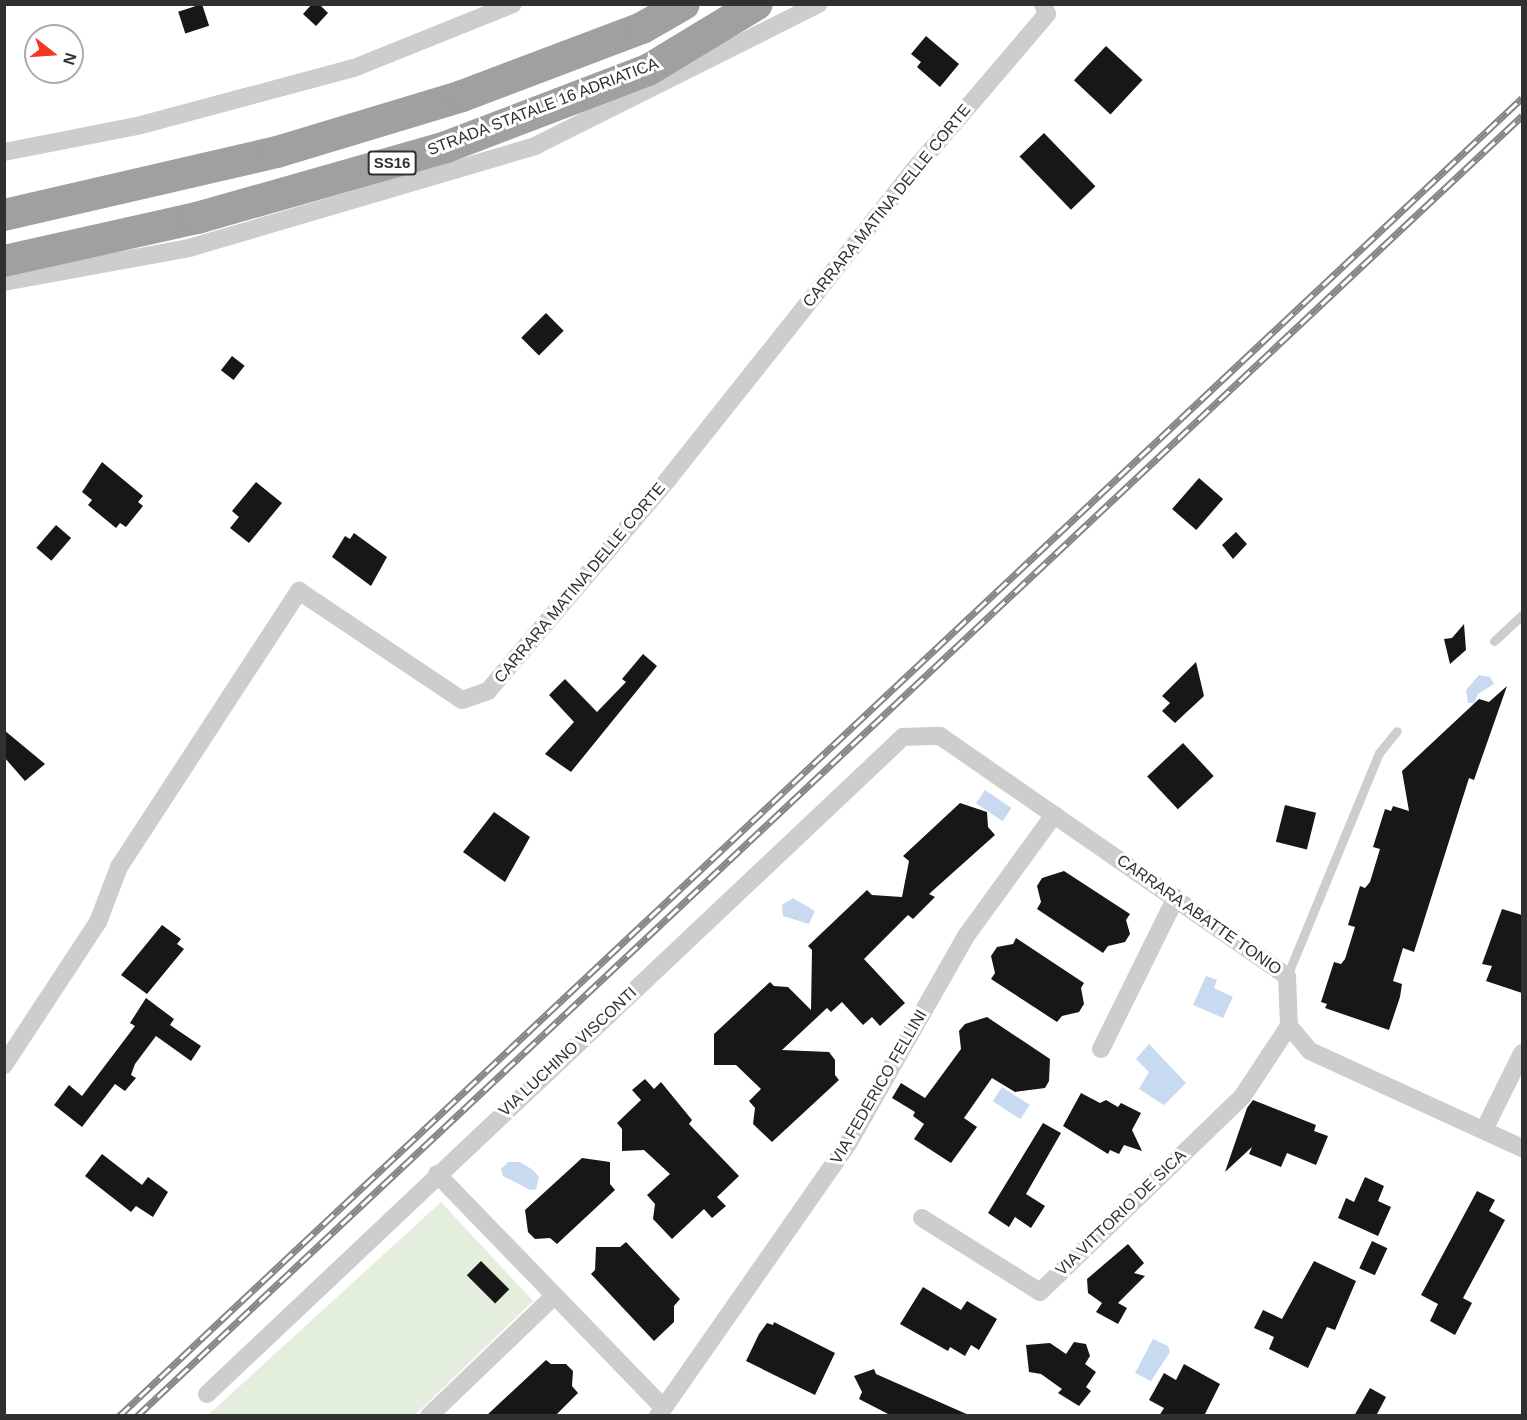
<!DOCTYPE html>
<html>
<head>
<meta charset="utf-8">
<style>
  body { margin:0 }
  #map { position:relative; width:1527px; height:1420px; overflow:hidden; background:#fff; font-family:Helvetica,sans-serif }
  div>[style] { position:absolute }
  .green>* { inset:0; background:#e4eedd }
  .water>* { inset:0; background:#c8daef; transform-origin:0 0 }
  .building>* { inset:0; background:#171717; transform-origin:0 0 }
  .service>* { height:9px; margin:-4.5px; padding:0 4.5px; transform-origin:4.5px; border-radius:4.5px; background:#cdcdcd }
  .minor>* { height:18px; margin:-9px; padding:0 9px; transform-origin:9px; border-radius:9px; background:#cdcdcd }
  .trunk>* { height:32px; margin:-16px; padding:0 16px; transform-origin:16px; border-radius:16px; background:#a0a0a0 }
  .rail>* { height:7px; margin-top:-3.5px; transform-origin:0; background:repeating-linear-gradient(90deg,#fff 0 14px,#858585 0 28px); box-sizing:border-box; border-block:2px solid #858585 }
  span { translate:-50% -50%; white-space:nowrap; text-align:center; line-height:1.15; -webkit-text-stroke:6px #fff; paint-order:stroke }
  .shield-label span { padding:2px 4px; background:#fff; border:2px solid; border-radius:4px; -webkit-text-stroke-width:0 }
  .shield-label { font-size:15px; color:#303030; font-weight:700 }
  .street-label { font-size:16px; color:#303030 }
  .frame { position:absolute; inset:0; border:6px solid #303030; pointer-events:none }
  .north { position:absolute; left:24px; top:24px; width:60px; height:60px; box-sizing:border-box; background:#fff; border:2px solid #acacac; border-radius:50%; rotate:107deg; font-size:16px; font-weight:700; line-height:24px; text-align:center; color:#303030 }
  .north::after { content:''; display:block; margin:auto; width:21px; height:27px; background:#f43826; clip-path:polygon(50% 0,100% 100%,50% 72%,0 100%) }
</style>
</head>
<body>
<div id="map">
  <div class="green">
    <i style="clip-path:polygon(441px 1202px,533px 1301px,415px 1415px,209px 1414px)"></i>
  </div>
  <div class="water">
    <i style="clip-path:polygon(1479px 675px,1490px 677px,1494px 684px,1478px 694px,1474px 703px,1468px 703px,1466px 690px)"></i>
    <i style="left:985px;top:790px;width:32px;height:16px;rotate:34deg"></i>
    <i style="clip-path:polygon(793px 898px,815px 911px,809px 924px,783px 916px,782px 905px)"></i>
    <i style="clip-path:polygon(1206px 976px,1217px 980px,1214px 988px,1233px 997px,1223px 1018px,1193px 1005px)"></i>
    <i style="clip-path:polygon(1149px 1044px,1186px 1083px,1164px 1105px,1139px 1089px,1149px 1072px,1136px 1059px)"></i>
    <i style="left:1002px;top:1087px;width:33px;height:17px;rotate:33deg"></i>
    <i style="clip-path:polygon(508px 1162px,520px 1162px,533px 1170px,539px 1177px,536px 1189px,530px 1190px,503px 1176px,501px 1169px)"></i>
    <i style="clip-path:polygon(1153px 1339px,1168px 1346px,1170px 1352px,1151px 1381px,1135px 1373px)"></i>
  </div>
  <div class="building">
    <i style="left:202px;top:4px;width:23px;height:25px;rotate:72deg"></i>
    <i style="clip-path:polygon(312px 4px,319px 4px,328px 13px,316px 26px,303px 14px)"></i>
    <i style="clip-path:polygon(926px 36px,959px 64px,940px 87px,917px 67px,921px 62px,911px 54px)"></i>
    <i style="left:1106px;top:46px;width:50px;height:47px;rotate:43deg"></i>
    <i style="left:1044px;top:133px;width:74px;height:34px;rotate:46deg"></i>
    <i style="left:546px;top:313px;width:25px;height:35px;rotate:45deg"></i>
    <i style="left:232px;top:356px;width:16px;height:18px;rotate:38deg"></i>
    <i style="clip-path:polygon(102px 462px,143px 496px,138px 502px,143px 506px,126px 527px,120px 523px,116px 528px,88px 505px,92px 500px,82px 492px)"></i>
    <i style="left:1199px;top:478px;width:32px;height:41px;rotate:41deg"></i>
    <i style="clip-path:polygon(256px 482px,282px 503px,249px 543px,230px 528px,239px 517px,232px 511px)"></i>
    <i style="left:56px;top:525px;width:20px;height:30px;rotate:41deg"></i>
    <i style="clip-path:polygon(1236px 532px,1247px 544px,1233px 559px,1222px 545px)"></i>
    <i style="clip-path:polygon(354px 533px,387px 557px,371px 586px,332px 557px,345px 536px,350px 539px)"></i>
    <i style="clip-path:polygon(1464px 624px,1466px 650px,1450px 664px,1444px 639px,1452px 638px)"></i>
    <i style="clip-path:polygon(643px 654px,657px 666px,571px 772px,545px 754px,574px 722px,549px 695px,565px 679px,597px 712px,626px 682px,622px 679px)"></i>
    <i style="clip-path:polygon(1196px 662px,1204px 696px,1175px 723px,1162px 711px,1170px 703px,1162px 696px)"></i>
    <i style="clip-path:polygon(1507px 686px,1474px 780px,1469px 778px,1414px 952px,1403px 948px,1393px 981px,1402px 984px,1400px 997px,1389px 1030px,1325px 1008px,1327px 1004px,1321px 1002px,1334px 962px,1341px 964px,1345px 959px,1355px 927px,1348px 925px,1360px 886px,1365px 888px,1370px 882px,1380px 849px,1373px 847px,1385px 809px,1391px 811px,1393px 806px,1409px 811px,1402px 771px,1479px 699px,1489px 702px)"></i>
    <i style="clip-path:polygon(4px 730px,45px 764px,25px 781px,4px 757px)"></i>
    <i style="left:1183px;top:743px;width:45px;height:49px;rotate:47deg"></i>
    <i style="clip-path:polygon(960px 803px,987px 812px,988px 827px,995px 835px,929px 894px,935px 897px,913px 919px,908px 915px,864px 959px,905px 1003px,880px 1026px,872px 1017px,863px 1025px,842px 1002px,831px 1012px,827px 1008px,782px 1050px,829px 1052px,835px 1060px,835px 1075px,839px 1080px,772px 1142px,753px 1124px,755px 1108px,749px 1101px,761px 1089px,736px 1065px,714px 1065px,714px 1034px,770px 982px,774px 986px,788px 987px,811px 1010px,812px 950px,808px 946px,867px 890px,872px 895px,902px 897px,909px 861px,903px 856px)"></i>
    <i style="left:1285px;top:805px;width:32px;height:38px;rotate:14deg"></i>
    <i style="clip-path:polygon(494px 812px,530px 837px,505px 882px,463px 852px)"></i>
    <i style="clip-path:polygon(1064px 871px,1130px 914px,1126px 920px,1130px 934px,1125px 942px,1108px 946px,1103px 953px,1037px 909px,1041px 902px,1037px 886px,1042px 878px)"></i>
    <i style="clip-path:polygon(1502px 909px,1522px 915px,1522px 993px,1486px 981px,1492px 966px,1482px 964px)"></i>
    <i style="clip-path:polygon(162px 925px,181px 939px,177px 944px,184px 949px,147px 994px,121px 975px)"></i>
    <i style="clip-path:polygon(1016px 938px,1084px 983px,1081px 988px,1084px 1004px,1079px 1012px,1062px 1016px,1057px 1022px,991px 979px,995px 973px,991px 956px,997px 947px,1013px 944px)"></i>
    <i style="clip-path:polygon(146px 998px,174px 1019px,170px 1025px,201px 1046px,191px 1061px,156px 1036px,135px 1064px,131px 1075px,136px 1078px,125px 1091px,115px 1084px,82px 1127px,54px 1105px,69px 1085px,82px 1096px,135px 1026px,130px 1023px)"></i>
    <i style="clip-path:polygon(987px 1017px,1050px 1059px,1049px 1081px,1045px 1088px,1015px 1092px,992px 1078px,964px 1118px,977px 1127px,951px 1163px,914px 1139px,924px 1124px,913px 1116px,915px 1112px,892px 1098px,901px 1083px,925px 1098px,961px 1049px,959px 1031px,965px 1024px)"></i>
    <i style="clip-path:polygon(645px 1079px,654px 1089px,661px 1082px,692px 1120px,689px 1124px,739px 1176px,717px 1197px,726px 1206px,712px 1218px,704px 1209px,672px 1239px,653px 1219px,655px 1204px,647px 1195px,670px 1174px,644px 1150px,622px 1151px,622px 1129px,617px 1123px,641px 1100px,632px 1090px)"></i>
    <i style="clip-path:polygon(1081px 1093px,1100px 1103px,1106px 1100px,1118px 1107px,1121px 1103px,1141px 1113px,1132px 1130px,1142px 1151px,1124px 1145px,1119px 1154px,1110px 1150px,1108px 1154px,1063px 1126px)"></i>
    <i style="clip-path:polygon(1253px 1100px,1316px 1125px,1314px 1131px,1328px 1136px,1316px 1165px,1287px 1153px,1281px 1167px,1249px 1154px,1252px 1147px,1225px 1172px,1247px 1108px)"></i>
    <i style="clip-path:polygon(1043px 1123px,1061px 1133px,1026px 1194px,1045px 1206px,1031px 1228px,1015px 1217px,1009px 1227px,988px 1213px)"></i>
    <i style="clip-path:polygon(102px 1154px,142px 1185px,148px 1177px,168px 1192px,153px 1217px,136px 1206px,131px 1212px,85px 1176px)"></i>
    <i style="clip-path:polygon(582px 1158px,610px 1162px,610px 1184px,615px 1190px,557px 1244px,550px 1238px,535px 1239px,528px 1232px,525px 1210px)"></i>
    <i style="clip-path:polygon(1365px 1177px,1384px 1186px,1378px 1201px,1391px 1207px,1378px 1236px,1338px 1218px,1346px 1198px,1354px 1202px)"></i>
    <i style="clip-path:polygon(1477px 1191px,1495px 1200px,1489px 1211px,1505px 1220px,1463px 1298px,1472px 1303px,1455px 1335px,1430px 1321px,1438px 1304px,1421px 1295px)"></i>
    <i style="left:1372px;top:1241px;width:17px;height:30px;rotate:25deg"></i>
    <i style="clip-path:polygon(626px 1242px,680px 1299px,674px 1306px,674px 1322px,654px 1341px,591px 1274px,595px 1270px,596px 1247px,620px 1247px)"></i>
    <i style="clip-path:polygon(1128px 1244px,1144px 1263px,1134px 1273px,1145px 1276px,1118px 1303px,1127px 1308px,1118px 1324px,1096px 1312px,1102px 1303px,1088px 1293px,1087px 1279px)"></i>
    <i style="left:481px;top:1261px;width:40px;height:20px;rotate:45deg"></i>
    <i style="clip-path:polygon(1314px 1261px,1356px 1281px,1335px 1330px,1327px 1327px,1308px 1368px,1269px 1349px,1274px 1337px,1254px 1328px,1263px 1310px,1282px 1319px)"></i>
    <i style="clip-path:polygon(923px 1287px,961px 1310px,967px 1301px,997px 1319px,979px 1350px,971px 1345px,965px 1356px,950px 1347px,948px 1351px,900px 1324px)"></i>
    <i style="clip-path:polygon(774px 1322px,835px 1353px,815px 1395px,746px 1361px,759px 1334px,767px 1323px,773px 1325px)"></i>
    <i style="clip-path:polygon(1074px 1342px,1086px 1344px,1090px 1356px,1085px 1364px,1096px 1372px,1086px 1387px,1091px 1391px,1079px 1406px,1058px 1393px,1062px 1389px,1041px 1374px,1029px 1372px,1026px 1345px,1050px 1343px,1066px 1354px)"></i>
    <i style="clip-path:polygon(546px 1360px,551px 1364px,566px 1364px,573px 1371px,572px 1386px,578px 1393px,555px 1416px,486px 1416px)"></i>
    <i style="clip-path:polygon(1184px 1364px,1220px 1384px,1204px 1416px,1159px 1416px,1164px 1408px,1149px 1400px,1164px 1373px,1176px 1380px)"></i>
    <i style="clip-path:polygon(874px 1369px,876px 1374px,971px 1416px,892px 1416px,859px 1399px,862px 1392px,854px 1376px)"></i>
    <i style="clip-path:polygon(1370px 1388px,1386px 1397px,1376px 1416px,1354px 1416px)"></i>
  </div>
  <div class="service">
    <i style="left:1494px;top:641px;width:38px;rotate:-43deg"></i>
    <i style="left:1287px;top:976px;width:241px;rotate:-67.6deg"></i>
    <i style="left:1379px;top:753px;width:28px;rotate:-51deg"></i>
  </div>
  <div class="minor">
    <i style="left:4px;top:152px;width:140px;rotate:-11.1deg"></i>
    <i style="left:141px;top:125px;width:220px;rotate:-15deg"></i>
    <i style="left:354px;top:68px;width:171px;rotate:-21.9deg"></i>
    <i style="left:4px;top:282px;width:188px;rotate:-10.4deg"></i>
    <i style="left:189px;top:248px;width:361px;rotate:-16.4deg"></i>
    <i style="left:535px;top:146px;width:317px;rotate:-26.6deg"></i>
    <i style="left:1101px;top:1049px;width:169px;rotate:-63.7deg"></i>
    <i style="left:4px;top:1065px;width:171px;rotate:-56.7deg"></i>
    <i style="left:98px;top:922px;width:59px;rotate:-69.1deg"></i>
    <i style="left:119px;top:867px;width:330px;rotate:-56.9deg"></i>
    <i style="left:299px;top:591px;width:196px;rotate:33.8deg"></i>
    <i style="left:462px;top:700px;width:28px;rotate:-19deg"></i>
    <i style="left:488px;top:691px;width:280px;rotate:-49.6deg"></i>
    <i style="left:669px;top:478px;width:401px;rotate:-51.5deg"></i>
    <i style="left:919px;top:164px;width:197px;rotate:-49.5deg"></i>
    <i style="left:1047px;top:14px;width:11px;rotate:-112deg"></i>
    <i style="left:1484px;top:1130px;width:86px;rotate:-63.7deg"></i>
    <i style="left:437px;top:1174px;width:325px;rotate:45.9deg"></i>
    <i style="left:922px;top:1218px;width:139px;rotate:32.1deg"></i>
    <i style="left:1040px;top:1292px;width:281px;rotate:-44deg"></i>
    <i style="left:1242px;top:1097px;width:85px;rotate:-56.5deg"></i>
    <i style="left:207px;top:1394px;width:957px;rotate:-43.35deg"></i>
    <i style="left:903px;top:737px;width:37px;rotate:-2deg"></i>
    <i style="left:940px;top:736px;width:422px;rotate:34.7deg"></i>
    <i style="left:1287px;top:976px;width:50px;rotate:87.7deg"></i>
    <i style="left:1289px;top:1026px;width:33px;rotate:50deg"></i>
    <i style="left:1310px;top:1051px;width:233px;rotate:24.6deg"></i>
    <i style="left:429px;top:1416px;width:173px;rotate:-43.8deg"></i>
    <i style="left:658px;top:1416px;width:334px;rotate:-55.1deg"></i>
    <i style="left:849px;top:1142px;width:237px;rotate:-60.4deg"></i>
    <i style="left:966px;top:936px;width:150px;rotate:-54deg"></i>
  </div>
  <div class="trunk">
    <i style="left:4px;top:215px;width:280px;rotate:-13deg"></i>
    <i style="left:277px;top:152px;width:193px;rotate:-16.8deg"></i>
    <i style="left:462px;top:96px;width:192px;rotate:-20.7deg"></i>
    <i style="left:642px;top:28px;width:48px;rotate:-29.7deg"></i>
    <i style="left:4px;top:261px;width:198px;rotate:-12.6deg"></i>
    <i style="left:197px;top:218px;width:259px;rotate:-15.9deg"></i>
    <i style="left:446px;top:147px;width:216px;rotate:-20.9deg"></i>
    <i style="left:648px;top:70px;width:127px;rotate:-31.2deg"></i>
  </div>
  <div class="rail">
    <i style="left:119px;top:1416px;width:1925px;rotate:-43.21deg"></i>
    <i style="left:137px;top:1416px;width:1900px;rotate:-43.19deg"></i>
  </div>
  <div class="shield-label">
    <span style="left:392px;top:163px">SS16</span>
  </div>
  <div class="street-label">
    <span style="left:543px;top:107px;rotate:-21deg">STRADA STATALE 16 ADRIATICA</span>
    <span style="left:887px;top:206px;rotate:-51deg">CARRARA MATINA DELLE CORTE</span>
    <span style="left:580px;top:583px;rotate:-50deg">CARRARA MATINA DELLE CORTE</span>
    <span style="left:1199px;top:915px;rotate:35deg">CARRARA ABATTE TONIO</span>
    <span style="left:568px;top:1052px;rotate:-43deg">VIA LUCHINO VISCONTI</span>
    <span style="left:879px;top:1087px;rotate:-60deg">VIA FEDERICO FELLINI</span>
    <span style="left:1121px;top:1213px;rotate:-44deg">VIA VITTORIO DE SICA</span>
  </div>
  <div class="frame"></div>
  <div class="north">N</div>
</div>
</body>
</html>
